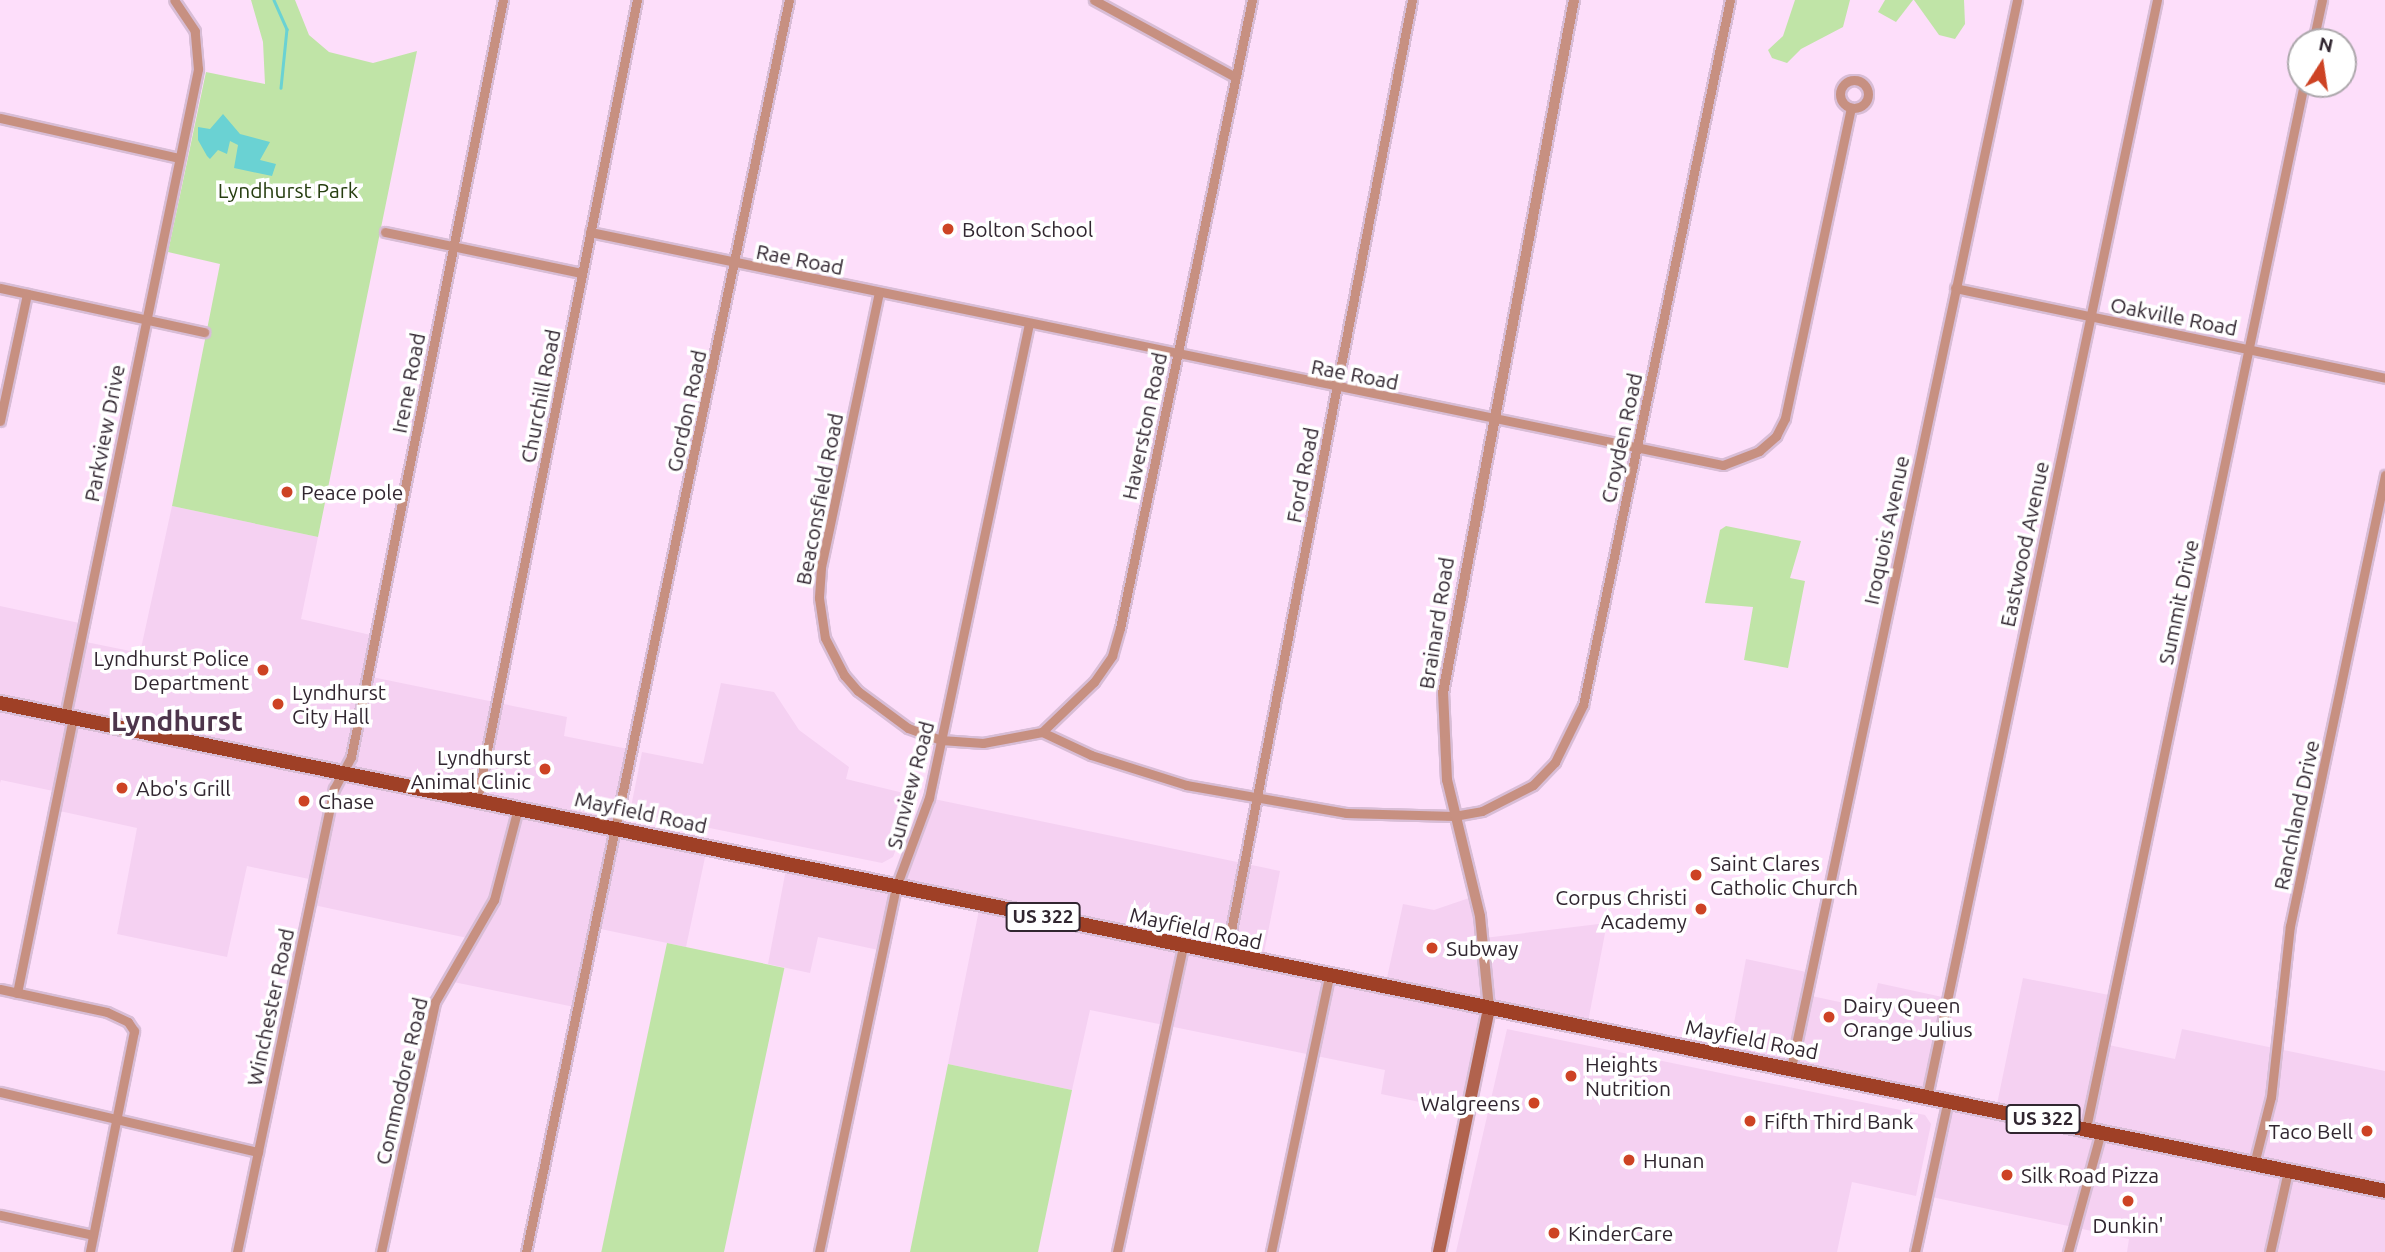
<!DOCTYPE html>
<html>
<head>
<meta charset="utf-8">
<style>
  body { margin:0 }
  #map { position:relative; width:2385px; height:1252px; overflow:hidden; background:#fddefa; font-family:Ubuntu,sans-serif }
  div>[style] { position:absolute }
  .built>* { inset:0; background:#f5d1f2 }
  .green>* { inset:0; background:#c0e4a7; transform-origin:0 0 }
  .water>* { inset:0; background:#6ad2d3 }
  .stream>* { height:2.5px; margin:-1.25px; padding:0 1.25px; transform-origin:1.25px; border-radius:1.25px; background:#6ad2d3 }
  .roads { filter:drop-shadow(2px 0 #d8bdd6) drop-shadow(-2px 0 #d8bdd6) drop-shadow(0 2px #d8bdd6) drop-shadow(0 -2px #d8bdd6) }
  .minor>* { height:9px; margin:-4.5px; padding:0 4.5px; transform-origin:4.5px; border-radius:4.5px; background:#c79081 }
  .minor>.ring { margin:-4.5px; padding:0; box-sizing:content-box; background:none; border:9px solid #c79081; border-radius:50% }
  .tertiary>* { height:10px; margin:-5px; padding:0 5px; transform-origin:5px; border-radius:5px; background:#c79081 }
  .secondary>* { height:12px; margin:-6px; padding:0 6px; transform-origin:6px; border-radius:6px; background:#b1634e }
  .primary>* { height:14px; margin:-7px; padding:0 7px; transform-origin:7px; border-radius:7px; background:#9f4026 }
  .dots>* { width:19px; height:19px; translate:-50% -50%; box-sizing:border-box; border:4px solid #fff; border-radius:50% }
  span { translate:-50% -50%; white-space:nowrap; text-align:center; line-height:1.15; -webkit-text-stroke:7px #fff; paint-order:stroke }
  .shield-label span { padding:2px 5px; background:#fff; border:2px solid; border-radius:5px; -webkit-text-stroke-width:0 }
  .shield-label { font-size:19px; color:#312630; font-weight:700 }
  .park-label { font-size:21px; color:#263e10 }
  .poi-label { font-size:21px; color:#312630 }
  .left { translate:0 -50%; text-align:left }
  .right { translate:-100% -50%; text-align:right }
  .street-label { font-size:21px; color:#312630 }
  .district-label { font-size:28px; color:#4d354b; font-weight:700 }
  .north { position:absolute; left:2287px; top:28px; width:70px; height:70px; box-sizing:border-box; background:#fff; border:2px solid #ada8ac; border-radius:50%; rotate:12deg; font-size:19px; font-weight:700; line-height:28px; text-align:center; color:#312630 }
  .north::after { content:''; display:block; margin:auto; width:24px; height:32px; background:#cd4324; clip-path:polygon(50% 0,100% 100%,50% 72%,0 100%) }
</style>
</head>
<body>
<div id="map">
  <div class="built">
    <i style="clip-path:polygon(172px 506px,318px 537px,301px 619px,375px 636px,367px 676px,567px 717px,564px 736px,633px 750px,617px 829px,707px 848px,686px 947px,596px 928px,579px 1008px,444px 980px,472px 939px,309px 904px,314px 880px,247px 866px,227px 957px,117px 934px,137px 828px,55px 810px,58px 792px,1px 780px,0 783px,0 606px,84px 624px,81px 641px,140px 653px)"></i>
    <i style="clip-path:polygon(721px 683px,774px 692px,799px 730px,849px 767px,846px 779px,916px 796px,893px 857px,882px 863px,630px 812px,642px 752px,703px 764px)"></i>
    <i style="clip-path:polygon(929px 798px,1280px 871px,1262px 963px,1385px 987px,1403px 904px,1434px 910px,1475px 896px,1484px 938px,1607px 923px,1587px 1027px,1489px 1008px,1468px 1112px,1381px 1094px,1385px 1070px,1090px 1010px,1072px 1090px,948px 1064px,980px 905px,896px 887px,883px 951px,818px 937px,810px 973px,768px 964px,787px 864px,896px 887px)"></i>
    <i style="clip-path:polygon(1746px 959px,1811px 973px,1807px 995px,1872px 1009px,1878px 983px,1947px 998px,1927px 1096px,1728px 1055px)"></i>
    <i style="clip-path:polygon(2023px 978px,2114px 996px,2104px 1044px,2175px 1059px,2182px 1029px,2385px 1071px,2385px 1252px,2127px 1252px,2129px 1239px,1927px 1196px,1948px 1100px,1996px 1109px)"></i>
    <i style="clip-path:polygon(1507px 1029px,1925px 1115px,1931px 1124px,1916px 1196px,1852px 1182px,1837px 1252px,1456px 1252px)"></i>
  </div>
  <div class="green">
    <i style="clip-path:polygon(251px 0,295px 0,309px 35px,329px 52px,373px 63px,417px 51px,318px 537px,172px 506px,220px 264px,168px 252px,206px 72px,265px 84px,263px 42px)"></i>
    <i style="clip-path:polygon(1795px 0,1850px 0,1843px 27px,1801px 49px,1787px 63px,1772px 58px,1768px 50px,1783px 36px)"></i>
    <i style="clip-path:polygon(1885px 0,1913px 0,1896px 22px,1878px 12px)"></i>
    <i style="clip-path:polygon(1914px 0,1964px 0,1965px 24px,1955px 39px,1939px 35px)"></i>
    <i style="clip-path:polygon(1726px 526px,1801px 541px,1790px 578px,1805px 581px,1788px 668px,1744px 660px,1753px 607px,1705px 603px,1720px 530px)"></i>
    <i style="left:667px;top:943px;width:120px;height:316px;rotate:12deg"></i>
    <i style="clip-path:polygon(948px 1064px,1072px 1090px,1038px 1252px,910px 1252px)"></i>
  </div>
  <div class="water">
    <i style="clip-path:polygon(223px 114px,240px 134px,270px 142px,260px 160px,276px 164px,272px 176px,234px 168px,238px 145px,230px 141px,227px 154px,218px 150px,210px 159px,207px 156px,198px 140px,198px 127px,210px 129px)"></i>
  </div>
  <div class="stream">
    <i style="left:274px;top:0;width:32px;rotate:66deg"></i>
    <i style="left:287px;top:29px;width:59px;rotate:95.8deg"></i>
  </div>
  <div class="roads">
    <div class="minor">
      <i style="left:1094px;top:0;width:161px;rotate:28.6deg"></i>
      <i style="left:2313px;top:42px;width:43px;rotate:-77.9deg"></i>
      <i class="ring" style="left:1840px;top:80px;width:19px;height:19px"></i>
      <i style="left:0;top:118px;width:183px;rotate:12.6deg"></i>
      <i style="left:385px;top:232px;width:201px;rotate:11.8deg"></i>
      <i style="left:590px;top:232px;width:1157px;rotate:11.62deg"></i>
      <i style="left:1723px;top:465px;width:39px;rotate:-21deg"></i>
      <i style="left:1759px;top:451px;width:23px;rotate:-41deg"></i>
      <i style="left:1776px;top:436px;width:20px;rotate:-63deg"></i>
      <i style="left:1785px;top:418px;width:317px;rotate:-78deg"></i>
      <i style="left:0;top:288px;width:209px;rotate:12.2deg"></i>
      <i style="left:1955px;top:288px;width:439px;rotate:11.8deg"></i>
      <i style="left:879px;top:292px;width:282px;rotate:101.9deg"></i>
      <i style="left:821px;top:568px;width:30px;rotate:94deg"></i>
      <i style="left:819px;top:598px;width:40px;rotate:81.5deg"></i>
      <i style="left:825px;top:638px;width:42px;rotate:62.8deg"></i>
      <i style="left:844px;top:675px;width:21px;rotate:49deg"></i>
      <i style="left:858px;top:691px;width:62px;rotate:36.5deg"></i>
      <i style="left:908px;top:728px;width:35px;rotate:20deg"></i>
      <i style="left:941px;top:740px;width:42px;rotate:4.1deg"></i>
      <i style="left:983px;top:743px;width:60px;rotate:-10.6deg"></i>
      <i style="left:1042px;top:732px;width:72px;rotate:-43.9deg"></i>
      <i style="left:1094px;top:682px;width:32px;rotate:-55deg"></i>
      <i style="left:1112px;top:656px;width:29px;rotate:-74deg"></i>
      <i style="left:1120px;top:628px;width:642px;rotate:-78.13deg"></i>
      <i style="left:0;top:421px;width:130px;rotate:-78deg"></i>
      <i style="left:65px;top:716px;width:661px;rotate:-78.38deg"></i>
      <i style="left:198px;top:69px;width:38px;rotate:-95deg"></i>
      <i style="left:195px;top:31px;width:37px;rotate:-124deg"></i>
      <i style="left:1042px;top:732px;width:54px;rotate:25.1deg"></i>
      <i style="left:1091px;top:755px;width:100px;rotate:17.5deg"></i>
      <i style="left:1186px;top:785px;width:162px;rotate:9.9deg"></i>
      <i style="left:1346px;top:813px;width:108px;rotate:1.6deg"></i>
      <i style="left:1454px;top:816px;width:28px;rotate:-10deg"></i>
      <i style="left:1482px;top:811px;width:57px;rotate:-27deg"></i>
      <i style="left:1533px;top:785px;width:32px;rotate:-46deg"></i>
      <i style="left:1555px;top:762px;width:64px;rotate:-63.8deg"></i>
      <i style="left:1583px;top:705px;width:720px;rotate:-78.22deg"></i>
      <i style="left:477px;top:800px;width:816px;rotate:-78.69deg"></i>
      <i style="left:1226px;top:956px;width:974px;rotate:-78.99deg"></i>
      <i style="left:0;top:989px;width:109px;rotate:12.1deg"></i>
      <i style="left:107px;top:1012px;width:23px;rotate:25deg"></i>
      <i style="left:128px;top:1022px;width:11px;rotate:56deg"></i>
      <i style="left:134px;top:1031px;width:225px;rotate:101.3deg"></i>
      <i style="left:17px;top:993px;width:282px;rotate:-78.5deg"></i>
      <i style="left:1791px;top:1068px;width:1092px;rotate:-78.05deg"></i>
      <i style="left:0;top:1092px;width:265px;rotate:13.1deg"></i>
      <i style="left:1927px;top:1096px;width:1120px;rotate:-78.15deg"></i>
      <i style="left:2086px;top:1128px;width:1067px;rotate:-78.21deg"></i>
      <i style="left:2254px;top:1164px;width:69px;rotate:-75.8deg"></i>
      <i style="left:2271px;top:1097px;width:172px;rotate:-83.7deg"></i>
      <i style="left:2290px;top:926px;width:461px;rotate:-78.1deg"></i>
      <i style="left:0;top:1215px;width:95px;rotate:12.1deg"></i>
      <i style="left:237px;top:1252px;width:473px;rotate:-78.2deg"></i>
      <i style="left:334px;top:789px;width:36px;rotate:-62deg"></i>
      <i style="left:351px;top:757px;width:772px;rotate:-78.65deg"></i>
      <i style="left:381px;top:1252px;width:256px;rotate:-77.8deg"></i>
      <i style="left:435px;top:1002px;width:118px;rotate:-60deg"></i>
      <i style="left:494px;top:900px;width:95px;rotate:-75.4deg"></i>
      <i style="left:526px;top:1252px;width:1279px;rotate:-78.14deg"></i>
      <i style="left:819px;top:1252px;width:373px;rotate:-78.1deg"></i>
      <i style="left:896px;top:887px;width:95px;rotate:-69.7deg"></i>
      <i style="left:929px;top:798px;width:483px;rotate:-78.1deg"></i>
      <i style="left:1117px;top:1252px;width:312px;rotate:-77.8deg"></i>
      <i style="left:1271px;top:1252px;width:282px;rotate:-78.1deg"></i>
      <i style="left:1915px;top:1252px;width:156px;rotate:-77.8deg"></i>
      <i style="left:2068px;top:1252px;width:125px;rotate:-74.7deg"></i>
      <i style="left:2270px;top:1252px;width:83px;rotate:-77.5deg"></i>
    </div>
    <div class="tertiary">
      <i style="left:1489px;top:1008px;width:92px;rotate:-95.6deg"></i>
      <i style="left:1480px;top:916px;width:140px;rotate:-103.6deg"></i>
      <i style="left:1447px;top:780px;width:87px;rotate:-92.6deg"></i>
      <i style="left:1443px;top:693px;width:705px;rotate:-79.3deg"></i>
    </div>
    <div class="secondary">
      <i style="left:1439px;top:1252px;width:249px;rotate:-78.4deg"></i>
    </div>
    <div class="primary">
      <i style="left:0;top:703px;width:2434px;rotate:11.56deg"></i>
    </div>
  </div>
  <div class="dots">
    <i style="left:948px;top:229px;background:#cd4324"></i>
    <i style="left:287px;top:492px;background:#cd4324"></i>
    <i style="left:263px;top:670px;background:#cd4324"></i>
    <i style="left:278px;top:704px;background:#cd4324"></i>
    <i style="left:545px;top:769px;background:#cd4324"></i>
    <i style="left:122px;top:788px;background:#cd4324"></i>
    <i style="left:304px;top:801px;background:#cd4324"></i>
    <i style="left:1696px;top:875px;background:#cd4324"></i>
    <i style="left:1701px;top:909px;background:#cd4324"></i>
    <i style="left:1432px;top:948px;background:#cd4324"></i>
    <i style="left:1829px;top:1017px;background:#cd4324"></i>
    <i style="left:1571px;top:1076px;background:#cd4324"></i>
    <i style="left:1534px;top:1103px;background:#cd4324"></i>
    <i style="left:1750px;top:1121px;background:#cd4324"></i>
    <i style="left:2367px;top:1131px;background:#cd4324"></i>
    <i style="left:1629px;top:1160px;background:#cd4324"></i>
    <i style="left:2007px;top:1175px;background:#cd4324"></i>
    <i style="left:2128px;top:1201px;background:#cd4324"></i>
    <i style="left:1554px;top:1233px;background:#cd4324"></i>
  </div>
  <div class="shield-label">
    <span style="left:1043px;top:917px">US 322</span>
    <span style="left:2043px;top:1119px">US 322</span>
  </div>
  <div class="park-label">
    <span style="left:288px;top:190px">Lyndhurst Park</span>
  </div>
  <div class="poi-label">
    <span class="left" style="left:962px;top:229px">Bolton School</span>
    <span class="left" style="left:301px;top:492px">Peace pole</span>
    <span class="right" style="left:249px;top:670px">Lyndhurst Police<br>Department</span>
    <span class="left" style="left:292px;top:704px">Lyndhurst<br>City Hall</span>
    <span class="right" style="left:531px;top:769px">Lyndhurst<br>Animal Clinic</span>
    <span class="left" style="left:136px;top:788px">Abo's Grill</span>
    <span class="left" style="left:318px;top:801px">Chase</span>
    <span class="left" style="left:1710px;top:875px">Saint Clares<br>Catholic Church</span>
    <span class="right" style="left:1687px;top:909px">Corpus Christi<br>Academy</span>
    <span class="left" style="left:1446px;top:948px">Subway</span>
    <span class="left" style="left:1843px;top:1017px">Dairy Queen<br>Orange Julius</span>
    <span class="left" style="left:1585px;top:1076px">Heights<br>Nutrition</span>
    <span class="right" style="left:1520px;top:1103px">Walgreens</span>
    <span class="left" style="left:1764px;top:1121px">Fifth Third Bank</span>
    <span class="right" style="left:2353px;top:1131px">Taco Bell</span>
    <span class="left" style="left:1643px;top:1160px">Hunan</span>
    <span class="left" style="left:2021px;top:1175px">Silk Road Pizza</span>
    <span style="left:2128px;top:1225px">Dunkin'</span>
    <span class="left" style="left:1568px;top:1233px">KinderCare</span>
  </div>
  <div class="street-label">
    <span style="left:800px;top:259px;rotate:11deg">Rae Road</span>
    <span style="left:2174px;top:316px;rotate:11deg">Oakville Road</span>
    <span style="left:1355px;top:374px;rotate:11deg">Rae Road</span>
    <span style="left:408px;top:383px;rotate:-79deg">Irene Road</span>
    <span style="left:540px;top:396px;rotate:-79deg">Churchill Road</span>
    <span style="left:686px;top:411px;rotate:-78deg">Gordon Road</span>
    <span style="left:1144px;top:426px;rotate:-78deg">Haverston Road</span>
    <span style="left:104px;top:433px;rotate:-79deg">Parkview Drive</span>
    <span style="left:1621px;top:438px;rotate:-78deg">Croyden Road</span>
    <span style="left:1302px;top:475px;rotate:-79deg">Ford Road</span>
    <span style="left:819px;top:499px;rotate:-79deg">Beaconsfield Road</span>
    <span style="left:1886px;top:530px;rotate:-78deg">Iroquois Avenue</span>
    <span style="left:2024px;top:544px;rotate:-78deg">Eastwood Avenue</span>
    <span style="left:2178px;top:602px;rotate:-78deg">Summit Drive</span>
    <span style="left:1436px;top:623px;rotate:-81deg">Brainard Road</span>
    <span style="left:910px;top:785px;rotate:-75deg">Sunview Road</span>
    <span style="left:641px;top:812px;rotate:12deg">Mayfield Road</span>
    <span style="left:2296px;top:815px;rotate:-78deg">Ranchland Drive</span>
    <span style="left:1196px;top:928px;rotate:12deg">Mayfield Road</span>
    <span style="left:270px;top:1007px;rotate:-78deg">Winchester Road</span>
    <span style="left:1752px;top:1039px;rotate:11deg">Mayfield Road</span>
    <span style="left:401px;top:1081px;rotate:-77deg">Commodore Road</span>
  </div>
  <div class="district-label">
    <span style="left:177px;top:721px">Lyndhurst</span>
  </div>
  <div class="north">N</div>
</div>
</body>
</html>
